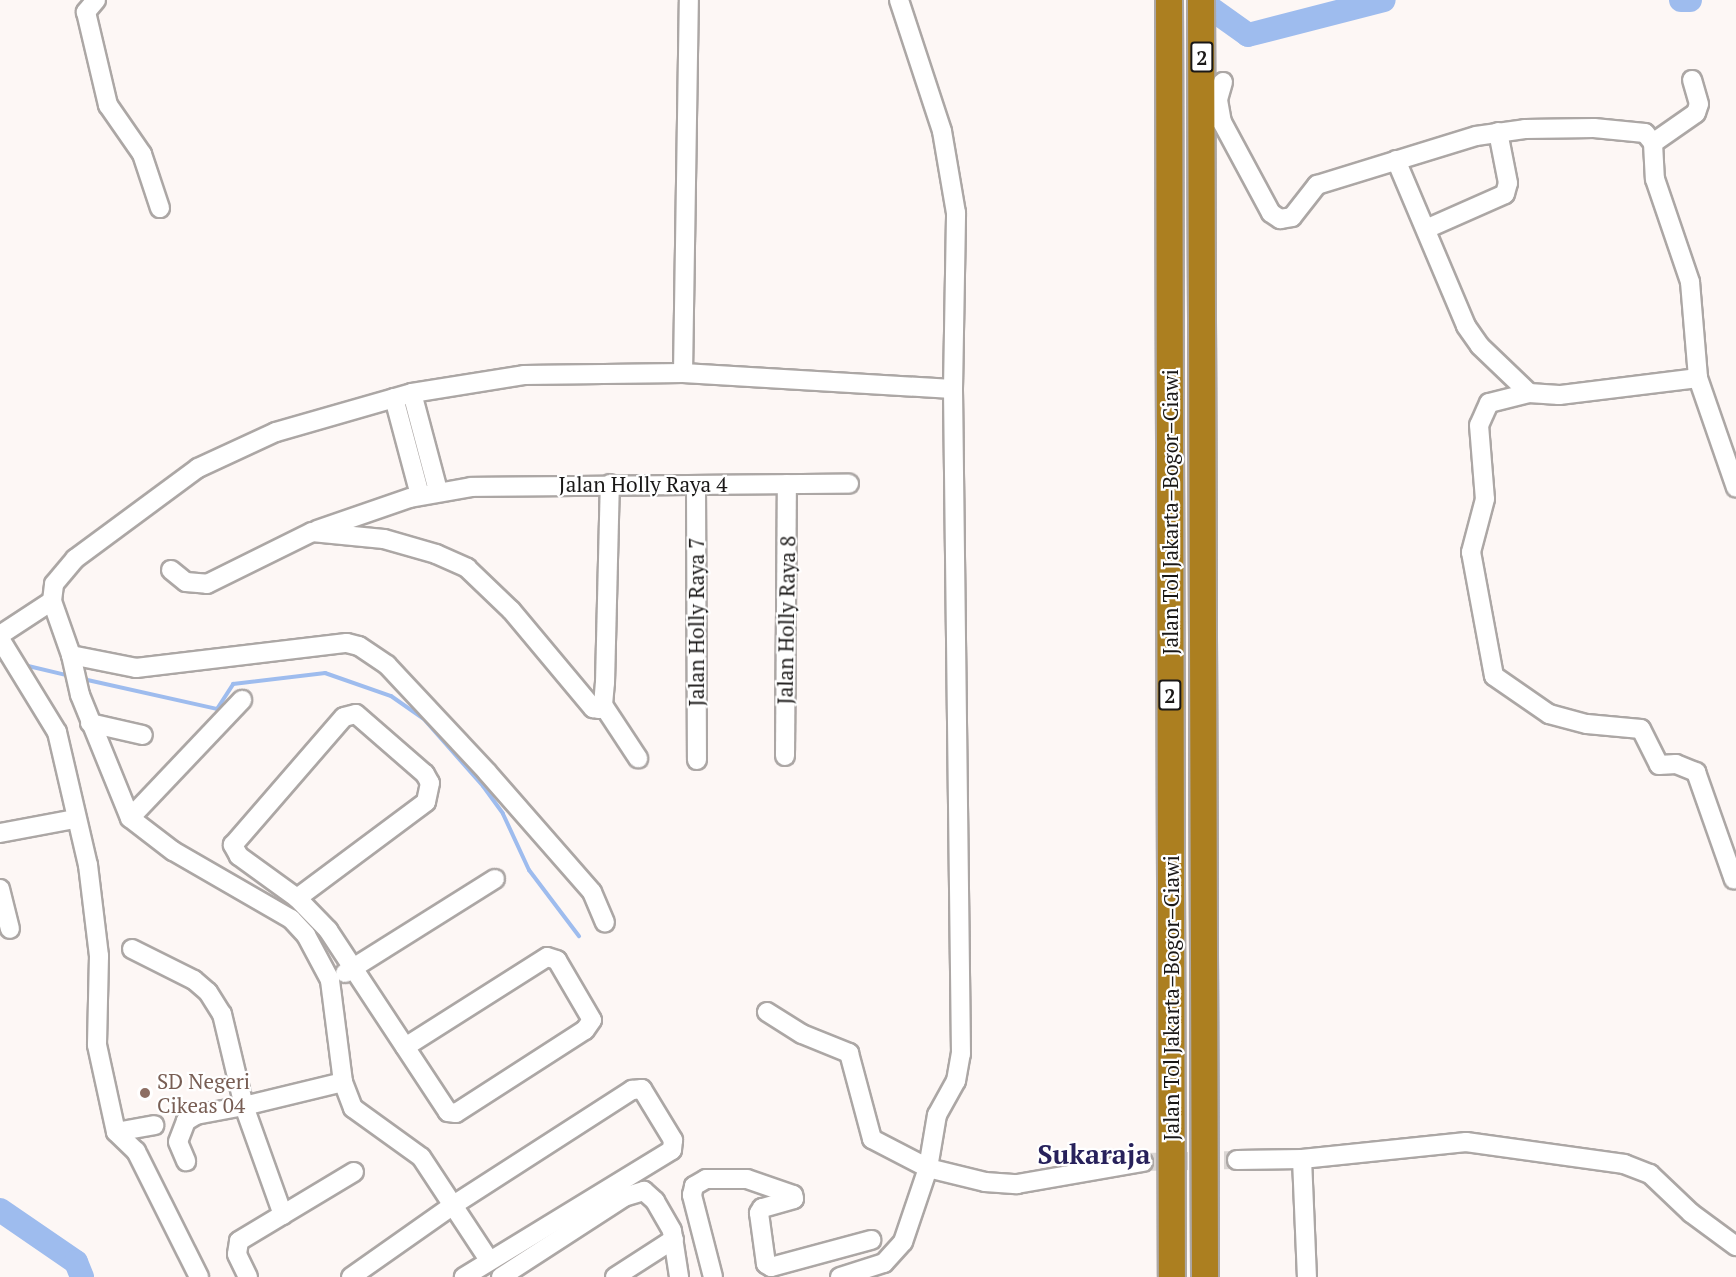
<!DOCTYPE html>
<html>
<head>
<meta charset="utf-8">
<style>
  body { margin:0 }
  #map { position:relative; width:1736px; height:1277px; overflow:hidden; background:#fdf7f5; font-family:"PT Serif",serif }
  div>[style] { position:absolute }
  .stream>* { height:4px; margin:-2px; padding:0 2px; transform-origin:2px; border-radius:2px; background:#9ebcee }
  .river>* { height:24px; margin:-12px; padding:0 12px; transform-origin:12px; border-radius:12px; background:#9ebcee }
  .minor-tunnel>* { height:18px; margin-top:-9px; transform-origin:0; background:repeating-linear-gradient(90deg,#dbd6d4 0 18px,transparent 0 27px) }
  .roads { filter:drop-shadow(2px 0 #aca7a5) drop-shadow(-2px 0 #aca7a5) drop-shadow(0 2px #aca7a5) drop-shadow(0 -2px #aca7a5) }
  .minor>* { height:18px; margin:-9px; padding:0 9px; transform-origin:9px; border-radius:9px; background:#fff }
  .highway>* { height:26px; margin:-13px; padding:0 13px; transform-origin:13px; border-radius:13px; background:#ac7f20 }
  .dots>* { width:16px; height:16px; translate:-50% -50%; box-sizing:border-box; border:3px solid #fff; border-radius:50% }
  span { translate:-50% -50%; white-space:nowrap; text-align:center; line-height:1.15; -webkit-text-stroke:4.5px #fff; paint-order:stroke }
  .shield-label span { padding:2px 4px; background:#fff; border:2px solid; border-radius:4px; -webkit-text-stroke-width:0 }
  .shield-label { font-size:20px; color:#1a1817; font-weight:700 }
  .street-label { font-size:21px; color:#1a1817 }
  .education-label { font-size:21px; color:#785e54 }
  .left { translate:0 -50%; text-align:left }
  .district-label { font-size:27px; color:#27215b; font-weight:700 }
</style>
</head>
<body>
<div id="map">
  <div class="stream">
    <i style="left:24px;top:665px;width:47px;rotate:13.4deg"></i>
    <i style="left:83px;top:679px;width:137px;rotate:12.6deg"></i>
    <i style="left:217px;top:709px;width:30px;rotate:-57deg"></i>
    <i style="left:233px;top:684px;width:93px;rotate:-6.8deg"></i>
    <i style="left:325px;top:673px;width:70px;rotate:19.2deg"></i>
    <i style="left:391px;top:696px;width:39px;rotate:35deg"></i>
    <i style="left:423px;top:718px;width:91px;rotate:48.6deg"></i>
    <i style="left:483px;top:786px;width:34px;rotate:54deg"></i>
    <i style="left:503px;top:814px;width:62px;rotate:65.1deg"></i>
    <i style="left:529px;top:870px;width:83px;rotate:52.9deg"></i>
  </div>
  <div class="river">
    <i style="left:1199px;top:0;width:60px;rotate:35.5deg"></i>
    <i style="left:1248px;top:35px;width:140px;rotate:-14.4deg"></i>
    <i style="left:1681px;top:0;width:9px"></i>
    <i style="left:0;top:1210px;width:92px;rotate:34.4deg"></i>
    <i style="left:76px;top:1262px;width:16px;rotate:68deg"></i>
  </div>
  <div class="minor-tunnel">
    <i style="left:1143px;top:1162px;width:94px;rotate:-1.2deg"></i>
  </div>
  <div class="roads">
    <div class="minor">
      <i style="left:96px;top:0;width:16px;rotate:130deg"></i>
      <i style="left:86px;top:12px;width:96px;rotate:76.7deg"></i>
      <i style="left:108px;top:105px;width:60px;rotate:55.2deg"></i>
      <i style="left:142px;top:154px;width:57px;rotate:71.6deg"></i>
      <i style="left:1223px;top:82px;width:19px;rotate:106deg"></i>
      <i style="left:1218px;top:100px;width:22px;rotate:80deg"></i>
      <i style="left:1222px;top:122px;width:103px;rotate:61.7deg"></i>
      <i style="left:1271px;top:213px;width:11px;rotate:34deg"></i>
      <i style="left:1280px;top:219px;width:12px;rotate:-9deg"></i>
      <i style="left:1292px;top:217px;width:41px;rotate:-52deg"></i>
      <i style="left:1317px;top:185px;width:166px;rotate:-17.1deg"></i>
      <i style="left:1476px;top:136px;width:49px;rotate:-8.1deg"></i>
      <i style="left:1525px;top:129px;width:69px;rotate:-0.8deg"></i>
      <i style="left:1594px;top:128px;width:51px;rotate:5.6deg"></i>
      <i style="left:1645px;top:133px;width:13px;rotate:51deg"></i>
      <i style="left:1653px;top:143px;width:36px;rotate:87deg"></i>
      <i style="left:1655px;top:179px;width:109px;rotate:71.2deg"></i>
      <i style="left:1690px;top:282px;width:96px;rotate:85.2deg"></i>
      <i style="left:1698px;top:378px;width:116px;rotate:70.9deg"></i>
      <i style="left:1653px;top:143px;width:52px;rotate:-34.9deg"></i>
      <i style="left:1696px;top:113px;width:9px;rotate:-72deg"></i>
      <i style="left:1699px;top:104px;width:25px;rotate:-106deg"></i>
      <i style="left:1396px;top:160px;width:180px;rotate:67.1deg"></i>
      <i style="left:1466px;top:326px;width:24px;rotate:55deg"></i>
      <i style="left:1480px;top:346px;width:68px;rotate:43.8deg"></i>
      <i style="left:1426px;top:229px;width:86px;rotate:-23.9deg"></i>
      <i style="left:1505px;top:194px;width:11px;rotate:-75deg"></i>
      <i style="left:1508px;top:183px;width:52px;rotate:-101.1deg"></i>
      <i style="left:683px;top:373px;width:373px;rotate:-89.1deg"></i>
      <i style="left:1698px;top:378px;width:140px;rotate:173deg"></i>
      <i style="left:1559px;top:395px;width:30px;rotate:-176deg"></i>
      <i style="left:1529px;top:393px;width:41px;rotate:166deg"></i>
      <i style="left:1489px;top:403px;width:24px;rotate:114deg"></i>
      <i style="left:1479px;top:425px;width:74px;rotate:85.4deg"></i>
      <i style="left:1485px;top:499px;width:55px;rotate:104.8deg"></i>
      <i style="left:1471px;top:552px;width:126px;rotate:79.5deg"></i>
      <i style="left:1494px;top:676px;width:67px;rotate:34.6deg"></i>
      <i style="left:1549px;top:714px;width:39px;rotate:15deg"></i>
      <i style="left:1587px;top:724px;width:54px;rotate:5.3deg"></i>
      <i style="left:1641px;top:729px;width:40px;rotate:63.4deg"></i>
      <i style="left:1659px;top:765px;width:17px;rotate:-3deg"></i>
      <i style="left:1676px;top:764px;width:22px;rotate:22deg"></i>
      <i style="left:1696px;top:772px;width:114px;rotate:70.6deg"></i>
      <i style="left:412px;top:393px;width:101px;rotate:75.1deg"></i>
      <i style="left:394px;top:398px;width:100px;rotate:75deg"></i>
      <i style="left:696px;top:485px;width:275px;rotate:89.8deg"></i>
      <i style="left:317px;top:530px;width:98px;rotate:-19deg"></i>
      <i style="left:410px;top:498px;width:62px;rotate:-10.2deg"></i>
      <i style="left:471px;top:487px;width:378px;rotate:-0.5deg"></i>
      <i style="left:171px;top:570px;width:19px;rotate:39deg"></i>
      <i style="left:186px;top:582px;width:21px;rotate:5deg"></i>
      <i style="left:207px;top:584px;width:117px;rotate:-26.3deg"></i>
      <i style="left:312px;top:532px;width:72px;rotate:5.6deg"></i>
      <i style="left:384px;top:539px;width:54px;rotate:16.1deg"></i>
      <i style="left:436px;top:554px;width:34px;rotate:24deg"></i>
      <i style="left:467px;top:568px;width:61px;rotate:43.7deg"></i>
      <i style="left:511px;top:610px;width:128px;rotate:50.1deg"></i>
      <i style="left:593px;top:708px;width:6px;rotate:9deg"></i>
      <i style="left:599px;top:709px;width:6px;rotate:-45deg"></i>
      <i style="left:603px;top:705px;width:22px;rotate:-85deg"></i>
      <i style="left:605px;top:683px;width:199px;rotate:-88.6deg"></i>
      <i style="left:0;top:635px;width:62px;rotate:-33.2deg"></i>
      <i style="left:0;top:639px;width:109px;rotate:58.5deg"></i>
      <i style="left:57px;top:732px;width:137px;rotate:76.9deg"></i>
      <i style="left:88px;top:865px;width:92px;rotate:83.1deg"></i>
      <i style="left:99px;top:956px;width:89px;rotate:91.3deg"></i>
      <i style="left:97px;top:1045px;width:89px;rotate:77.7deg"></i>
      <i style="left:116px;top:1132px;width:28px;rotate:44deg"></i>
      <i style="left:136px;top:1151px;width:141px;rotate:63.4deg"></i>
      <i style="left:71px;top:655px;width:66px;rotate:11.3deg"></i>
      <i style="left:136px;top:668px;width:212px;rotate:-6.8deg"></i>
      <i style="left:347px;top:643px;width:12px;rotate:14deg"></i>
      <i style="left:359px;top:646px;width:34px;rotate:34deg"></i>
      <i style="left:387px;top:665px;width:146px;rotate:46.9deg"></i>
      <i style="left:487px;top:772px;width:159px;rotate:48.8deg"></i>
      <i style="left:592px;top:892px;width:33px;rotate:67deg"></i>
      <i style="left:603px;top:705px;width:64px;rotate:56.6deg"></i>
      <i style="left:90px;top:723px;width:54px;rotate:12.8deg"></i>
      <i style="left:785px;top:756px;width:272px;rotate:-89.6deg"></i>
      <i style="left:130px;top:818px;width:163px;rotate:-46.5deg"></i>
      <i style="left:0;top:833px;width:76px;rotate:-10.6deg"></i>
      <i style="left:0;top:889px;width:41px;rotate:76deg"></i>
      <i style="left:297px;top:898px;width:72px;rotate:-144.1deg"></i>
      <i style="left:239px;top:856px;width:13px;rotate:-119deg"></i>
      <i style="left:233px;top:845px;width:169px;rotate:-49.1deg"></i>
      <i style="left:344px;top:717px;width:12px;rotate:-14deg"></i>
      <i style="left:356px;top:714px;width:91px;rotate:41deg"></i>
      <i style="left:425px;top:774px;width:10px;rotate:61deg"></i>
      <i style="left:430px;top:783px;width:19px;rotate:102deg"></i>
      <i style="left:426px;top:802px;width:161px;rotate:143.3deg"></i>
      <i style="left:297px;top:898px;width:45px;rotate:45.9deg"></i>
      <i style="left:328px;top:930px;width:218px;rotate:56.6deg"></i>
      <i style="left:448px;top:1112px;width:8px;rotate:7deg"></i>
      <i style="left:456px;top:1113px;width:153px;rotate:-32.8deg"></i>
      <i style="left:585px;top:1030px;width:12px;rotate:-55deg"></i>
      <i style="left:592px;top:1020px;width:69px;rotate:-120.3deg"></i>
      <i style="left:557px;top:960px;width:10px;rotate:-163deg"></i>
      <i style="left:547px;top:957px;width:168px;rotate:147.6deg"></i>
      <i style="left:132px;top:949px;width:69px;rotate:26.6deg"></i>
      <i style="left:194px;top:980px;width:18px;rotate:41deg"></i>
      <i style="left:208px;top:992px;width:26px;rotate:58deg"></i>
      <i style="left:222px;top:1014px;width:95px;rotate:76.6deg"></i>
      <i style="left:244px;top:1106px;width:49px;rotate:169.4deg"></i>
      <i style="left:196px;top:1115px;width:12px;rotate:149deg"></i>
      <i style="left:186px;top:1121px;width:22px;rotate:111deg"></i>
      <i style="left:178px;top:1142px;width:21px;rotate:67deg"></i>
      <i style="left:345px;top:973px;width:177px;rotate:-32.1deg"></i>
      <i style="left:767px;top:1012px;width:41px;rotate:32.2deg"></i>
      <i style="left:802px;top:1034px;width:51px;rotate:22deg"></i>
      <i style="left:849px;top:1053px;width:89px;rotate:75deg"></i>
      <i style="left:872px;top:1139px;width:63px;rotate:27.4deg"></i>
      <i style="left:928px;top:1168px;width:59px;rotate:13.8deg"></i>
      <i style="left:985px;top:1182px;width:32px;rotate:4deg"></i>
      <i style="left:1017px;top:1184px;width:128px;rotate:-9.9deg"></i>
      <i style="left:116px;top:1132px;width:39px;rotate:-10deg"></i>
      <i style="left:1302px;top:1159px;width:118px;rotate:87.6deg"></i>
      <i style="left:1237px;top:1160px;width:65px;rotate:-0.9deg"></i>
      <i style="left:1302px;top:1159px;width:165px;rotate:-5.9deg"></i>
      <i style="left:1466px;top:1142px;width:160px;rotate:7.9deg"></i>
      <i style="left:1624px;top:1164px;width:28px;rotate:21deg"></i>
      <i style="left:1650px;top:1174px;width:57px;rotate:43.6deg"></i>
      <i style="left:1691px;top:1213px;width:56px;rotate:36.3deg"></i>
      <i style="left:283px;top:1215px;width:116px;rotate:-109.7deg"></i>
      <i style="left:244px;top:1106px;width:102px;rotate:-13.6deg"></i>
      <i style="left:489px;top:1260px;width:123px;rotate:-123.4deg"></i>
      <i style="left:421px;top:1157px;width:84px;rotate:-144.2deg"></i>
      <i style="left:353px;top:1108px;width:28px;rotate:-111deg"></i>
      <i style="left:343px;top:1082px;width:103px;rotate:-97.3deg"></i>
      <i style="left:330px;top:980px;width:51px;rotate:-118.1deg"></i>
      <i style="left:306px;top:935px;width:22px;rotate:-133deg"></i>
      <i style="left:291px;top:919px;width:136px;rotate:-150deg"></i>
      <i style="left:173px;top:851px;width:54px;rotate:-142.5deg"></i>
      <i style="left:130px;top:818px;width:133px;rotate:-112.1deg"></i>
      <i style="left:80px;top:695px;width:41px;rotate:-102.7deg"></i>
      <i style="left:71px;top:655px;width:57px;rotate:-109.4deg"></i>
      <i style="left:52px;top:601px;width:17px;rotate:-83deg"></i>
      <i style="left:54px;top:584px;width:33px;rotate:-50deg"></i>
      <i style="left:75px;top:559px;width:153px;rotate:-36.5deg"></i>
      <i style="left:198px;top:468px;width:86px;rotate:-24.8deg"></i>
      <i style="left:276px;top:432px;width:141px;rotate:-16deg"></i>
      <i style="left:412px;top:393px;width:113px;rotate:-9.1deg"></i>
      <i style="left:524px;top:375px;width:159px;rotate:-0.7deg"></i>
      <i style="left:683px;top:373px;width:270px;rotate:3.4deg"></i>
      <i style="left:248px;top:1277px;width:25px;rotate:-116deg"></i>
      <i style="left:237px;top:1254px;width:13px;rotate:-81deg"></i>
      <i style="left:239px;top:1241px;width:134px;rotate:-31deg"></i>
      <i style="left:351px;top:1277px;width:127px;rotate:-35.1deg"></i>
      <i style="left:455px;top:1204px;width:211px;rotate:-32.8deg"></i>
      <i style="left:632px;top:1090px;width:10px;rotate:-6deg"></i>
      <i style="left:642px;top:1089px;width:60px;rotate:58.7deg"></i>
      <i style="left:673px;top:1140px;width:10px;rotate:96deg"></i>
      <i style="left:672px;top:1150px;width:244px;rotate:148.6deg"></i>
      <i style="left:501px;top:1277px;width:147px;rotate:-33deg"></i>
      <i style="left:624px;top:1197px;width:21px;rotate:-17deg"></i>
      <i style="left:644px;top:1191px;width:15px;rotate:42deg"></i>
      <i style="left:655px;top:1201px;width:34px;rotate:60deg"></i>
      <i style="left:672px;top:1231px;width:47px;rotate:81.3deg"></i>
      <i style="left:615px;top:1277px;width:70px;rotate:-32.8deg"></i>
      <i style="left:713px;top:1277px;width:85px;rotate:-104.4deg"></i>
      <i style="left:692px;top:1195px;width:9px;rotate:-77deg"></i>
      <i style="left:694px;top:1186px;width:14px;rotate:-30deg"></i>
      <i style="left:706px;top:1179px;width:41px"></i>
      <i style="left:747px;top:1179px;width:49px;rotate:19.2deg"></i>
      <i style="left:793px;top:1195px;width:4px;rotate:76deg"></i>
      <i style="left:794px;top:1199px;width:33px;rotate:164deg"></i>
      <i style="left:762px;top:1208px;width:6px;rotate:121deg"></i>
      <i style="left:759px;top:1213px;width:51px;rotate:82.2deg"></i>
      <i style="left:766px;top:1264px;width:6px;rotate:31deg"></i>
      <i style="left:771px;top:1267px;width:104px;rotate:-15.1deg"></i>
      <i style="left:840px;top:1277px;width:46px;rotate:-17.7deg"></i>
      <i style="left:884px;top:1263px;width:28px;rotate:-48deg"></i>
      <i style="left:903px;top:1242px;width:78px;rotate:-71.3deg"></i>
      <i style="left:928px;top:1168px;width:54px;rotate:-80.4deg"></i>
      <i style="left:937px;top:1115px;width:39px;rotate:-61deg"></i>
      <i style="left:956px;top:1081px;width:27px;rotate:-80deg"></i>
      <i style="left:961px;top:1054px;width:665px;rotate:-90.69deg"></i>
      <i style="left:953px;top:389px;width:176px;rotate:-89deg"></i>
      <i style="left:956px;top:213px;width:83px;rotate:-99.7deg"></i>
      <i style="left:942px;top:131px;width:138px;rotate:-108.2deg"></i>
    </div>
    <div class="highway">
      <i style="left:1169px;top:0;width:1277px;rotate:89.87deg"></i>
      <i style="left:1201px;top:0;width:1277px;rotate:89.82deg"></i>
    </div>
  </div>
  <div class="dots">
    <i style="left:145px;top:1093px;background:#8d6e63"></i>
  </div>
  <div class="shield-label">
    <span style="left:1202px;top:57px">2</span>
    <span style="left:1170px;top:695px">2</span>
  </div>
  <div class="street-label">
    <span style="left:643px;top:484px">Jalan Holly Raya 4</span>
    <span style="left:1170px;top:512px;rotate:-90deg">Jalan Tol Jakarta–Bogor–Ciawi</span>
    <span style="left:786px;top:620px;rotate:-89deg">Jalan Holly Raya 8</span>
    <span style="left:696px;top:622px;rotate:-90deg">Jalan Holly Raya 7</span>
    <span style="left:1171px;top:998px;rotate:-90deg">Jalan Tol Jakarta–Bogor–Ciawi</span>
  </div>
  <div class="education-label">
    <span class="left" style="left:157px;top:1093px">SD Negeri<br>Cikeas 04</span>
  </div>
  <div class="district-label">
    <span style="left:1094px;top:1155px">Sukaraja</span>
  </div>
</div>
</body>
</html>
